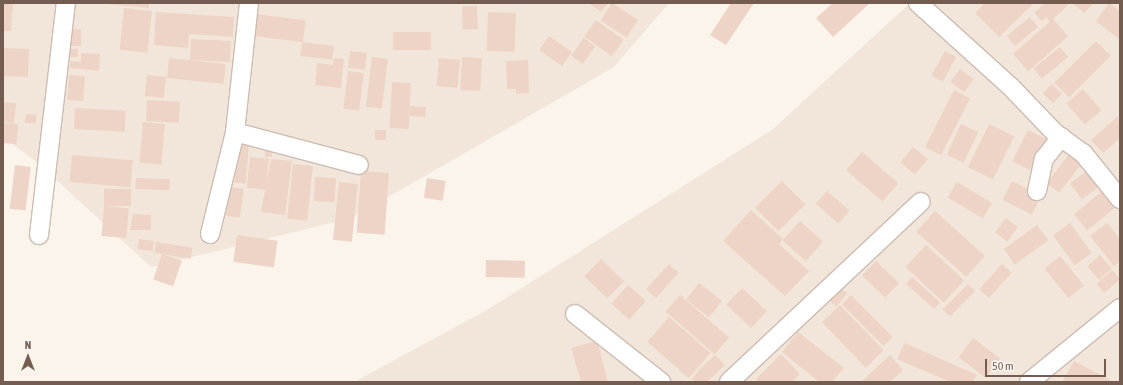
<!DOCTYPE html>
<html>
<head>
<meta charset="utf-8">
<style>
  body { margin:0 }
  #map { position:relative; width:1123px; height:385px; overflow:hidden; background:#fbf4eb; font-family:"Asap Condensed",sans-serif }
  div>[style] { position:absolute }
  .residential>* { inset:0; background:#f2e6da }
  .building>* { inset:0; background:#edd4c6; transform-origin:0 0 }
  .roads { filter:drop-shadow(1px 0 #ccbdb2) drop-shadow(-1px 0 #ccbdb2) drop-shadow(0 1px #ccbdb2) drop-shadow(0 -1px #ccbdb2) }
  .street>* { height:18px; margin:-9px; padding:0 9px; transform-origin:9px; border-radius:9px; background:#fff }
  span { translate:-50% -50%; white-space:nowrap; text-align:center; line-height:1.15; -webkit-text-stroke:4px #fdf8f2; paint-order:stroke }
  .frame { position:absolute; inset:0; border:4px solid #745c50; pointer-events:none }
  .north { position:absolute; left:8px; top:337px; width:40px; height:40px; -webkit-text-stroke:3px #fdf8f2; paint-order:stroke; rotate:0deg; font-size:11px; font-weight:700; line-height:16px; text-align:center; color:#745c50 }
  .north::after { content:''; display:block; margin:auto; width:14px; height:18px; background:#745c50; clip-path:polygon(50% 0,100% 100%,50% 72%,0 100%) }
  .scale { position:absolute; left:985px; top:359px; width:121px; height:18px; box-sizing:border-box; border:2px solid #745c50; border-top:0; padding-left:5px; font-size:12px; line-height:14px; white-space:nowrap; color:#745c50; -webkit-text-stroke:3px #fdf8f2; paint-order:stroke }
</style>
</head>
<body>
<div id="map">
  <div class="residential">
    <i style="clip-path:polygon(3px 3px,669px 3px,614px 67px,352px 218px,151px 267px,39px 164px,3px 137px)"></i>
    <i style="clip-path:polygon(910px 3px,1120px 3px,1120px 382px,354px 382px,487px 310px,772px 130px)"></i>
  </div>
  <div class="building">
    <i style="clip-path:polygon(3px 3px,13px 3px,11px 31px,3px 31px)"></i>
    <i style="clip-path:polygon(97px 3px,149px 3px,149px 8px)"></i>
    <i style="clip-path:polygon(589px 3px,608px 3px,601px 12px)"></i>
    <i style="left:612px;top:3px;width:31px;height:21px;rotate:33deg"></i>
    <i style="clip-path:polygon(731px 3px,754px 3px,726px 45px,710px 35px)"></i>
    <i style="clip-path:polygon(833px 3px,870px 3px,833px 37px,816px 18px)"></i>
    <i style="clip-path:polygon(985px 3px,1034px 3px,999px 37px,975px 13px)"></i>
    <i style="clip-path:polygon(1045px 3px,1066px 3px,1068px 5px,1050px 22px,1046px 17px,1042px 21px,1034px 13px)"></i>
    <i style="clip-path:polygon(1073px 3px,1094px 3px,1084px 13px)"></i>
    <i style="clip-path:polygon(1109px 3px,1120px 11px,1120px 40px,1096px 21px)"></i>
    <i style="left:477px;top:6px;width:23px;height:15px;rotate:88deg"></i>
    <i style="left:124px;top:8px;width:28px;height:42px;rotate:6deg"></i>
    <i style="clip-path:polygon(156px 12px,234px 17px,233px 37px,189px 34px,188px 48px,154px 45px)"></i>
    <i style="left:488px;top:12px;width:28px;height:39px;rotate:2deg"></i>
    <i style="left:255px;top:14px;width:51px;height:22px;rotate:7deg"></i>
    <i style="left:1030px;top:17px;width:13px;height:30px;rotate:51deg"></i>
    <i style="left:1053px;top:19px;width:23px;height:53px;rotate:49deg"></i>
    <i style="left:596px;top:20px;width:34px;height:20px;rotate:36deg"></i>
    <i style="left:69px;top:29px;width:12px;height:17px"></i>
    <i style="left:431px;top:32px;width:18px;height:38px;rotate:90deg"></i>
    <i style="left:549px;top:36px;width:28px;height:17px;rotate:35deg"></i>
    <i style="left:584px;top:38px;width:14px;height:22px;rotate:36deg"></i>
    <i style="left:191px;top:39px;width:40px;height:21px;rotate:3deg"></i>
    <i style="left:1096px;top:41px;width:21px;height:59px;rotate:45deg"></i>
    <i style="left:302px;top:42px;width:32px;height:14px;rotate:7deg"></i>
    <i style="left:1060px;top:47px;width:13px;height:34px;rotate:51deg"></i>
    <i style="left:3px;top:48px;width:26px;height:28px;rotate:2deg"></i>
    <i style="left:68px;top:49px;width:10px;height:8px"></i>
    <i style="left:350px;top:51px;width:17px;height:17px;rotate:7deg"></i>
    <i style="left:945px;top:51px;width:13px;height:28px;rotate:29deg"></i>
    <i style="clip-path:polygon(81px 53px,100px 54px,99px 71px,70px 68px,70px 61px,81px 62px)"></i>
    <i style="left:372px;top:57px;width:16px;height:50px;rotate:7deg"></i>
    <i style="left:462px;top:57px;width:20px;height:33px;rotate:3deg"></i>
    <i style="left:169px;top:58px;width:57px;height:20px;rotate:6deg"></i>
    <i style="clip-path:polygon(334px 58px,344px 59px,341px 88px,315px 85px,317px 63px,333px 65px)"></i>
    <i style="left:439px;top:58px;width:21px;height:28px;rotate:5deg"></i>
    <i style="clip-path:polygon(528px 60px,529px 93px,516px 94px,516px 89px,507px 89px,506px 61px)"></i>
    <i style="left:960px;top:69px;width:17px;height:16px;rotate:36deg"></i>
    <i style="left:348px;top:71px;width:16px;height:38px;rotate:7deg"></i>
    <i style="left:69px;top:75px;width:16px;height:25px;rotate:4deg"></i>
    <i style="left:147px;top:75px;width:19px;height:21px;rotate:6deg"></i>
    <i style="left:392px;top:82px;width:19px;height:46px;rotate:3deg"></i>
    <i style="left:1052px;top:84px;width:14px;height:13px;rotate:45deg"></i>
    <i style="left:1083px;top:89px;width:28px;height:22px;rotate:49deg"></i>
    <i style="left:954px;top:90px;width:18px;height:64px;rotate:27deg"></i>
    <i style="left:147px;top:100px;width:33px;height:21px;rotate:3deg"></i>
    <i style="clip-path:polygon(3px 102px,16px 103px,14px 123px,3px 122px)"></i>
    <i style="left:410px;top:106px;width:16px;height:10px;rotate:4deg"></i>
    <i style="left:75px;top:108px;width:51px;height:21px;rotate:3deg"></i>
    <i style="clip-path:polygon(26px 114px,37px 115px,36px 123px,25px 123px)"></i>
    <i style="clip-path:polygon(1118px 116px,1120px 138px,1103px 153px,1091px 140px)"></i>
    <i style="left:143px;top:122px;width:22px;height:41px;rotate:5deg"></i>
    <i style="left:3px;top:123px;width:15px;height:20px;rotate:4deg"></i>
    <i style="left:961px;top:124px;width:19px;height:34px;rotate:25deg"></i>
    <i style="left:989px;top:124px;width:28px;height:48px;rotate:26deg"></i>
    <i style="left:375px;top:130px;width:11px;height:10px"></i>
    <i style="left:1028px;top:130px;width:20px;height:35px;rotate:27deg"></i>
    <i style="left:238px;top:144px;width:11px;height:39px;rotate:5deg"></i>
    <i style="left:265px;top:145px;width:7px;height:12px"></i>
    <i style="left:913px;top:147px;width:19px;height:20px;rotate:39deg"></i>
    <i style="left:862px;top:152px;width:48px;height:24px;rotate:41deg"></i>
    <i style="left:1070px;top:153px;width:16px;height:38px;rotate:38deg"></i>
    <i style="left:72px;top:155px;width:61px;height:27px;rotate:5deg"></i>
    <i style="left:250px;top:157px;width:19px;height:31px;rotate:6deg"></i>
    <i style="clip-path:polygon(271px 159px,292px 161px,285px 215px,261px 212px)"></i>
    <i style="left:293px;top:164px;width:20px;height:55px;rotate:6deg"></i>
    <i style="left:15px;top:165px;width:16px;height:44px;rotate:7deg"></i>
    <i style="left:1089px;top:169px;width:20px;height:24px;rotate:53deg"></i>
    <i style="left:361px;top:171px;width:28px;height:62px;rotate:4deg"></i>
    <i style="left:315px;top:177px;width:21px;height:24px;rotate:3deg"></i>
    <i style="left:136px;top:178px;width:34px;height:11px;rotate:2deg"></i>
    <i style="left:427px;top:178px;width:19px;height:20px;rotate:9deg"></i>
    <i style="left:782px;top:181px;width:33px;height:38px;rotate:45deg"></i>
    <i style="left:1012px;top:181px;width:33px;height:21px;rotate:27deg"></i>
    <i style="left:339px;top:182px;width:19px;height:58px;rotate:6deg"></i>
    <i style="left:957px;top:182px;width:41px;height:18px;rotate:31deg"></i>
    <i style="left:230px;top:187px;width:14px;height:29px;rotate:8deg"></i>
    <i style="left:104px;top:189px;width:27px;height:17px"></i>
    <i style="left:1105px;top:189px;width:21px;height:40px;rotate:51deg"></i>
    <i style="left:827px;top:191px;width:30px;height:17px;rotate:41deg"></i>
    <i style="left:104px;top:206px;width:25px;height:30px;rotate:5deg"></i>
    <i style="clip-path:polygon(751px 210px,783px 239px,779px 244px,809px 271px,785px 296px,723px 241px)"></i>
    <i style="left:935px;top:211px;width:67px;height:28px;rotate:42deg"></i>
    <i style="clip-path:polygon(133px 214px,151px 215px,151px 230px,130px 230px)"></i>
    <i style="left:1006px;top:218px;width:15px;height:18px;rotate:37deg"></i>
    <i style="left:800px;top:221px;width:31px;height:26px;rotate:42deg"></i>
    <i style="left:1070px;top:223px;width:37px;height:21px;rotate:54deg"></i>
    <i style="clip-path:polygon(1107px 223px,1120px 239px,1120px 261px,1114px 266px,1090px 236px)"></i>
    <i style="left:1037px;top:225px;width:19px;height:41px;rotate:54deg"></i>
    <i style="left:237px;top:235px;width:41px;height:27px;rotate:8deg"></i>
    <i style="left:139px;top:239px;width:15px;height:10px;rotate:8deg"></i>
    <i style="left:156px;top:242px;width:37px;height:11px;rotate:9deg"></i>
    <i style="left:926px;top:245px;width:52px;height:30px;rotate:43deg"></i>
    <i style="left:162px;top:254px;width:21px;height:27px;rotate:19deg"></i>
    <i style="left:1100px;top:255px;width:18px;height:17px;rotate:49deg"></i>
    <i style="left:1060px;top:256px;width:38px;height:20px;rotate:51deg"></i>
    <i style="left:601px;top:259px;width:32px;height:24px;rotate:44deg"></i>
    <i style="left:486px;top:260px;width:39px;height:17px;rotate:1deg"></i>
    <i style="left:876px;top:261px;width:32px;height:20px;rotate:44deg"></i>
    <i style="left:669px;top:264px;width:13px;height:34px;rotate:42deg"></i>
    <i style="left:1002px;top:264px;width:13px;height:34px;rotate:42deg"></i>
    <i style="left:1112px;top:270px;width:12px;height:21px;rotate:48deg"></i>
    <i style="left:912px;top:277px;width:38px;height:9px;rotate:42deg"></i>
    <i style="left:699px;top:283px;width:29px;height:21px;rotate:38deg"></i>
    <i style="left:968px;top:284px;width:10px;height:36px;rotate:45deg"></i>
    <i style="left:628px;top:285px;width:24px;height:25px;rotate:42deg"></i>
    <i style="left:837px;top:285px;width:13px;height:17px;rotate:39deg"></i>
    <i style="left:742px;top:288px;width:34px;height:23px;rotate:43deg"></i>
    <i style="left:680px;top:295px;width:65px;height:22px;rotate:41deg"></i>
    <i style="left:851px;top:295px;width:59px;height:13px;rotate:45deg"></i>
    <i style="left:840px;top:305px;width:63px;height:25px;rotate:46deg"></i>
    <i style="left:669px;top:317px;width:55px;height:33px;rotate:41deg"></i>
    <i style="clip-path:polygon(798px 332px,844px 368px,832px 382px,819px 382px,782px 352px)"></i>
    <i style="left:973px;top:338px;width:34px;height:24px;rotate:37deg"></i>
    <i style="clip-path:polygon(597px 341px,608px 382px,581px 382px,571px 348px)"></i>
    <i style="clip-path:polygon(905px 343px,977px 375px,973px 382px,950px 382px,897px 359px)"></i>
    <i style="clip-path:polygon(781px 354px,800px 374px,792px 382px,759px 382px,756px 379px)"></i>
    <i style="clip-path:polygon(715px 355px,725px 365px,707px 382px,695px 382px,692px 379px,699px 370px)"></i>
    <i style="clip-path:polygon(890px 355px,903px 370px,890px 382px,861px 382px)"></i>
    <i style="clip-path:polygon(1074px 361px,1114px 382px,1062px 382px)"></i>
  </div>
  <div class="roads">
    <div class="street">
      <i style="left:918px;top:3px;width:125px;rotate:42.1deg"></i>
      <i style="left:1011px;top:87px;width:64px;rotate:46.3deg"></i>
      <i style="left:1055px;top:133px;width:34px;rotate:36deg"></i>
      <i style="left:1083px;top:153px;width:59px;rotate:51.2deg"></i>
      <i style="left:235px;top:132px;width:130px;rotate:-83.8deg"></i>
      <i style="left:1037px;top:191px;width:33px;rotate:-78deg"></i>
      <i style="left:1044px;top:159px;width:28px;rotate:-52deg"></i>
      <i style="left:210px;top:234px;width:105px;rotate:-76.2deg"></i>
      <i style="left:235px;top:132px;width:128px;rotate:14.9deg"></i>
      <i style="left:39px;top:235px;width:234px;rotate:-83.4deg"></i>
      <i style="left:575px;top:314px;width:110px;rotate:38.3deg"></i>
      <i style="left:729px;top:382px;width:263px;rotate:-43.2deg"></i>
      <i style="left:1029px;top:382px;width:117px;rotate:-39.1deg"></i>
    </div>
  </div>
  <div class="frame"></div>
  <div class="north">N</div>
  <div class="scale">50 m</div>
</div>
</body>
</html>
